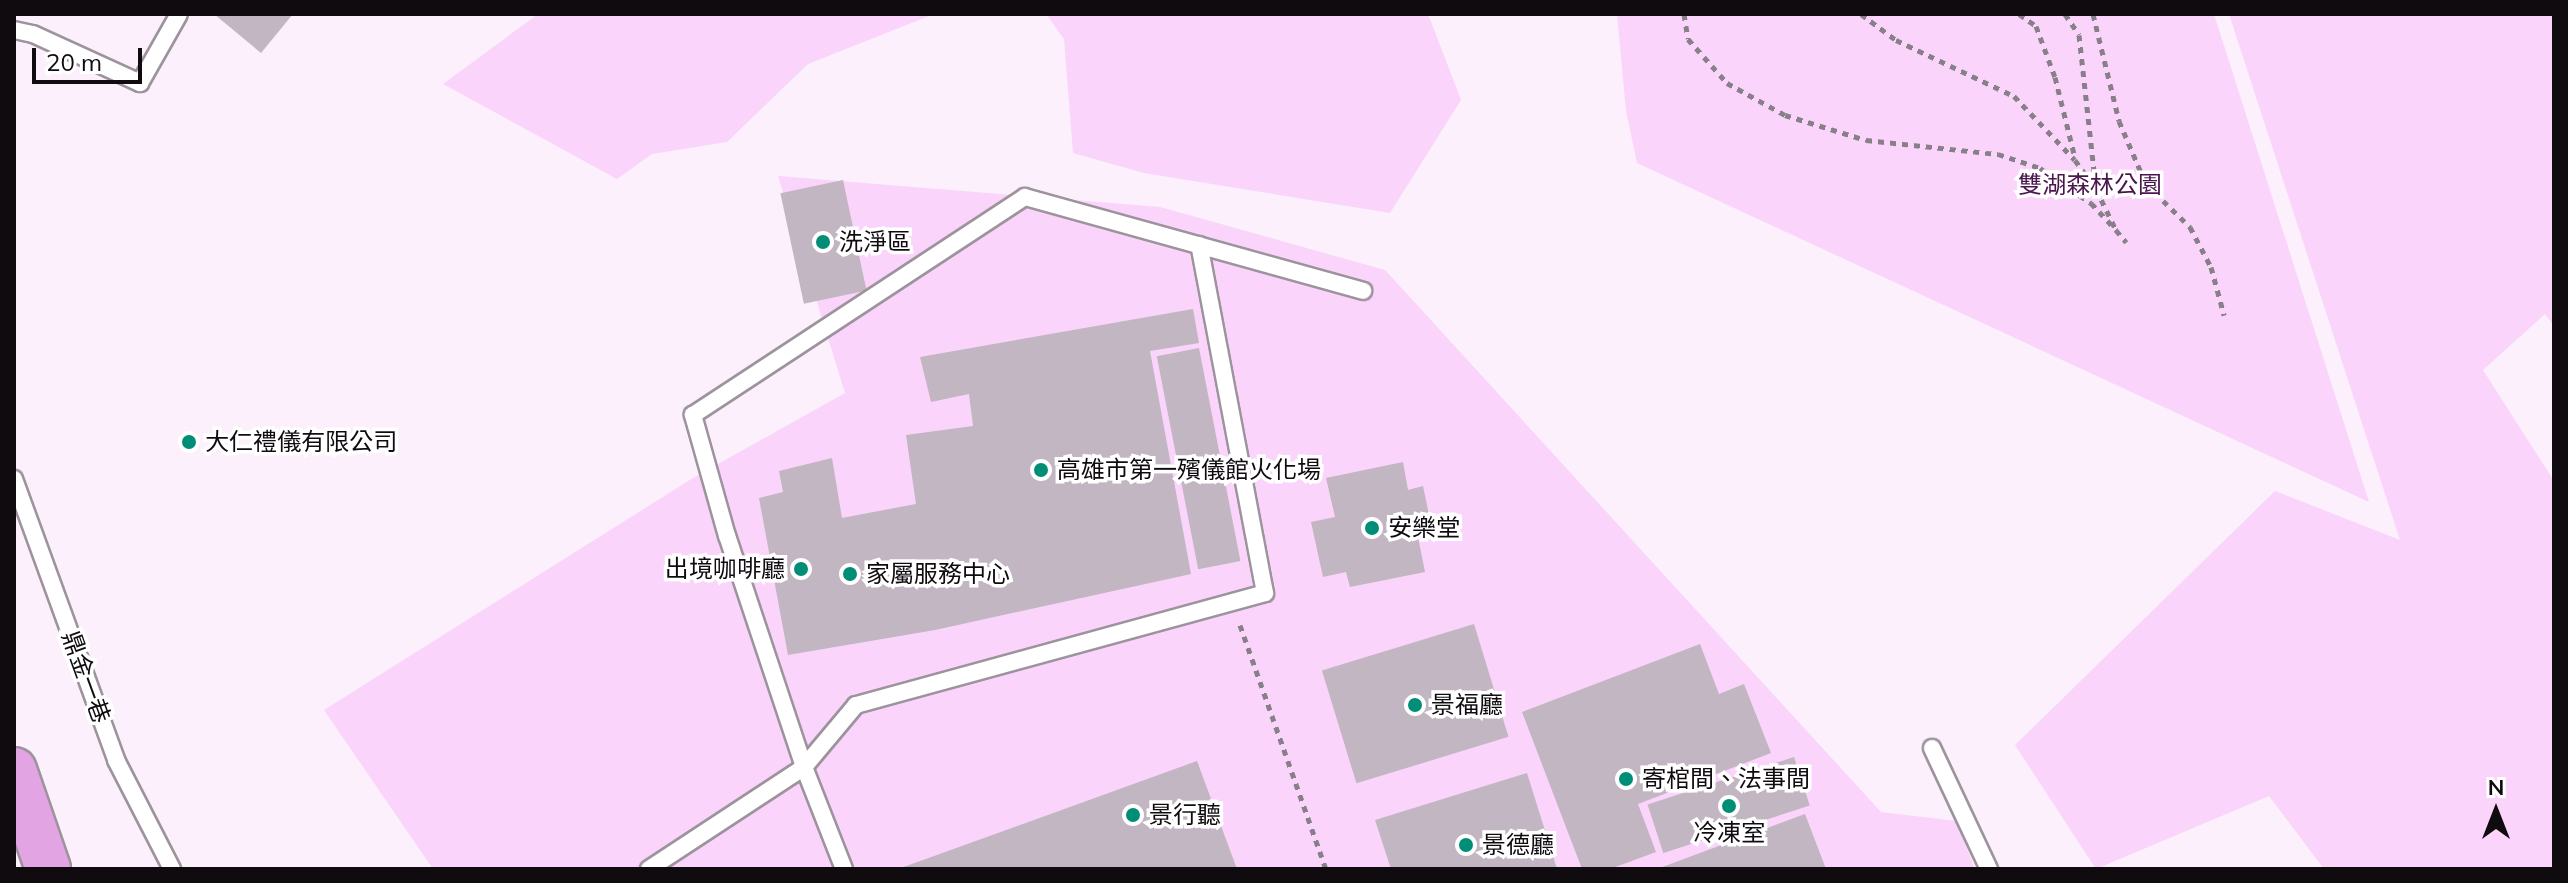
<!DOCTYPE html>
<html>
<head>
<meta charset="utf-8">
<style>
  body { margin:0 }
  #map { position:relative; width:2568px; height:883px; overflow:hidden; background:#fbf0fb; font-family:Mulish,"Noto Sans TC",sans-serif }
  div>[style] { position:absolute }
  .green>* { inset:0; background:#fad4fa }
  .building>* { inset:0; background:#c1b6c1; transform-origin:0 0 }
  .path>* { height:5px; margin-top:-2.5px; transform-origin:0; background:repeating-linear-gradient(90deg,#888088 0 6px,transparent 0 12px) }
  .roads { filter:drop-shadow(2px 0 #9d939d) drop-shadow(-2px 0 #9d939d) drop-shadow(0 2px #9d939d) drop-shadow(0 -2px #9d939d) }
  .lane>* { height:16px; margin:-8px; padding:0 8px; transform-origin:8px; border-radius:8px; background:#fff }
  .highway>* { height:44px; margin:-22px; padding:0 22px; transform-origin:22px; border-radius:22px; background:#e2a4e3 }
  .dots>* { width:22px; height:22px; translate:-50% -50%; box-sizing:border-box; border:4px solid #fff; border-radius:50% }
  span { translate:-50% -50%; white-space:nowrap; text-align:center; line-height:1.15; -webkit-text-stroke:7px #fff; paint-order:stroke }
  .park-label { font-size:24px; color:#4a164d }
  .poi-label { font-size:24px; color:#0f0b0f }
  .left { translate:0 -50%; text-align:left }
  .right { translate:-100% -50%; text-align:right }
  .street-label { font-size:24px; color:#0f0b0f }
  .frame { position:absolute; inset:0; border:16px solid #0f0b0f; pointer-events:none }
  .north { position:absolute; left:2456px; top:771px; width:80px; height:80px; -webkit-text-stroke:6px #fff; paint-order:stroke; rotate:0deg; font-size:22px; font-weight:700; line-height:32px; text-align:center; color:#0f0b0f }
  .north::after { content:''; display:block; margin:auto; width:28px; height:36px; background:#0f0b0f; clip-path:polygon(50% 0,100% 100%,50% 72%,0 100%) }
  .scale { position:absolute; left:32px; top:48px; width:110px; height:36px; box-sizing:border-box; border:4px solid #0f0b0f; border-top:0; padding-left:10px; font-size:24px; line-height:28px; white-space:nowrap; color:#0f0b0f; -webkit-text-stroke:6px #fff; paint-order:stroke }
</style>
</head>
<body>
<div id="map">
  <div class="green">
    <i style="clip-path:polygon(538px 14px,934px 14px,808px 64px,727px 142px,652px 154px,617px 179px,443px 84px)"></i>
    <i style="clip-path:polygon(1046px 14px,1428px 14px,1461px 100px,1390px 213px,1144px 173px,1073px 153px,1064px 39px)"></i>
    <i style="clip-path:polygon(1617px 14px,2214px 14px,2369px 502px,1637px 163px,1626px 111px)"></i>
    <i style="clip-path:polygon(2229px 14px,2554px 14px,2554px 326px,2545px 314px,2483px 370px,2554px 481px,2554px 869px,2324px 869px,2269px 796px,2096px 869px,2015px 745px,2275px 491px,2400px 540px)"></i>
    <i style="clip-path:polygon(778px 176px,1160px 207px,1385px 270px,1881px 812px,1956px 821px,1975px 869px,433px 869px,324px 710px,693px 478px,845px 393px)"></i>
  </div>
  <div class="building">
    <i style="clip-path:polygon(214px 14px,293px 14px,261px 53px)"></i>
    <i style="left:843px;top:180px;width:113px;height:64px;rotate:78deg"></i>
    <i style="clip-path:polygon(1193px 309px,1199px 343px,1150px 351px,1191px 574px,935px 630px,788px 655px,759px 498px,783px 492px,779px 471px,832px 458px,842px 518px,916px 504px,906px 435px,973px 426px,969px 394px,931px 402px,920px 357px)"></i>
    <i style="left:1199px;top:348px;width:217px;height:43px;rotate:79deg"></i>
    <i style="clip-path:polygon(1403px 462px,1408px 490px,1423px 486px,1433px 534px,1418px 537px,1425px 572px,1350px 587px,1346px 572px,1323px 577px,1311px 522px,1335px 517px,1326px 478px)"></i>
    <i style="left:1474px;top:624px;width:118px;height:159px;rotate:73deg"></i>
    <i style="clip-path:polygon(1700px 644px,1719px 694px,1744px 684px,1771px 753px,1638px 804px,1656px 852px,1610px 869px,1582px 869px,1522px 712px)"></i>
    <i style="left:1794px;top:757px;width:51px;height:154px;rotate:72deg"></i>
    <i style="clip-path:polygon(1197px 761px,1237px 869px,898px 869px)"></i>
    <i style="clip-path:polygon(1527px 773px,1557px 869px,1391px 869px,1375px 820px)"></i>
    <i style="clip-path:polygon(1805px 814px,1826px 869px,1657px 869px)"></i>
  </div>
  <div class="path">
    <i style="left:1684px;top:14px;width:25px;rotate:81deg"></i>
    <i style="left:1688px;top:39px;width:59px;rotate:48.4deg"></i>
    <i style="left:1727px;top:83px;width:66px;rotate:28.9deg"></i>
    <i style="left:1785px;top:115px;width:85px;rotate:17.2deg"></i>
    <i style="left:1866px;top:140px;width:133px;rotate:6.1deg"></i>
    <i style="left:1998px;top:154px;width:44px;rotate:18.4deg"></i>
    <i style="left:2040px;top:168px;width:62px;rotate:34.5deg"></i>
    <i style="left:2091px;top:203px;width:37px;rotate:47deg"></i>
    <i style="left:1861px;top:14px;width:44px;rotate:36.6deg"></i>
    <i style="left:1896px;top:40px;width:131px;rotate:25.4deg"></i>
    <i style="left:2014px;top:96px;width:88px;rotate:46.4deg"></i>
    <i style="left:2075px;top:160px;width:36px;rotate:54deg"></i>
    <i style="left:2096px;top:189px;width:46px;rotate:64deg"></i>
    <i style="left:2116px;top:230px;width:16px;rotate:50deg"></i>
    <i style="left:2019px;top:14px;width:21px;rotate:35deg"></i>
    <i style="left:2036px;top:26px;width:54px;rotate:69.6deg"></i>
    <i style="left:2055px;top:77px;width:83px;rotate:76.1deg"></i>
    <i style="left:2065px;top:14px;width:25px;rotate:56deg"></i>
    <i style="left:2079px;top:35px;width:154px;rotate:83.7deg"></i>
    <i style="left:2093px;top:14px;width:110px;rotate:76.3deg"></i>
    <i style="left:2119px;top:121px;width:69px;rotate:66.8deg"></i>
    <i style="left:2146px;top:184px;width:62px;rotate:44.3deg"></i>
    <i style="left:2190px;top:227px;width:45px;rotate:62.3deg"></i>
    <i style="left:2211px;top:267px;width:50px;rotate:74.8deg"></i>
    <i style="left:1240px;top:625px;width:259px;rotate:70.6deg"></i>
  </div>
  <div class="roads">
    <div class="lane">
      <i style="left:14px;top:30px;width:19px;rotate:12deg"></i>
      <i style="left:33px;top:34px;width:118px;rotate:24.6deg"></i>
      <i style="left:140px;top:83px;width:79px;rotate:-60.5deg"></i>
      <i style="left:14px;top:479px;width:299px;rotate:70deg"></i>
      <i style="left:116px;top:760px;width:123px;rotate:62.8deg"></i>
      <i style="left:1932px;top:748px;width:134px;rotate:64.8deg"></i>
      <i style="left:649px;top:869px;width:186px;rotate:-33.3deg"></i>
      <i style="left:804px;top:767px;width:81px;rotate:-50deg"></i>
      <i style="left:856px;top:705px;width:424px;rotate:-15.3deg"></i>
      <i style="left:1265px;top:593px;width:354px;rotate:-100.7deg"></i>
      <i style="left:844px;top:869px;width:110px;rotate:-111.4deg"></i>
      <i style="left:804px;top:767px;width:243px;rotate:-108.4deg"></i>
      <i style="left:727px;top:536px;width:126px;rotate:-105.7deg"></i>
      <i style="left:693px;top:415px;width:397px;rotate:-33.3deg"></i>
      <i style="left:1025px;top:197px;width:351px;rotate:15.5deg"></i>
    </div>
    <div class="highway">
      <i style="left:14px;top:770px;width:105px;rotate:71deg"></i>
    </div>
  </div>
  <div class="dots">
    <i style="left:823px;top:242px;background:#008e77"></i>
    <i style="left:189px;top:442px;background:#008e77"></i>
    <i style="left:1041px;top:470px;background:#008e77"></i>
    <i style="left:1372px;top:528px;background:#008e77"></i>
    <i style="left:801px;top:569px;background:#008e77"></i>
    <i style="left:850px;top:574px;background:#008e77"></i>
    <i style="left:1415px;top:705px;background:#008e77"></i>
    <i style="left:1626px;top:779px;background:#008e77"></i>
    <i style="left:1729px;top:806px;background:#008e77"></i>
    <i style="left:1133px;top:815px;background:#008e77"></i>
    <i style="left:1466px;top:845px;background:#008e77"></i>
  </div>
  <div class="park-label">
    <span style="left:2090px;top:185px">雙湖森林公園</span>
  </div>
  <div class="poi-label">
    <span class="left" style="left:839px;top:242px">洗淨區</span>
    <span class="left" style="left:205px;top:442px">大仁禮儀有限公司</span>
    <span class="left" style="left:1057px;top:470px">高雄市第一殯儀館火化場</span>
    <span class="left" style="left:1388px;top:528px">安樂堂</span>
    <span class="right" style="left:785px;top:569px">出境咖啡廳</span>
    <span class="left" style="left:866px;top:574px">家屬服務中心</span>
    <span class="left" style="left:1431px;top:705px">景福廳</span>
    <span class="left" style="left:1642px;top:779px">寄棺間、法事間</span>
    <span class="left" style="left:1149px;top:815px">景行聽</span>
    <span style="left:1729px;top:833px">冷凍室</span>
    <span class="left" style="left:1482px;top:845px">景德廳</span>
  </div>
  <div class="street-label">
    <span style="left:86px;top:677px;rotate:70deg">鼎金一巷</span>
  </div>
  <div class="frame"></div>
  <div class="north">N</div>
  <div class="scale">20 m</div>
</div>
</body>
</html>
